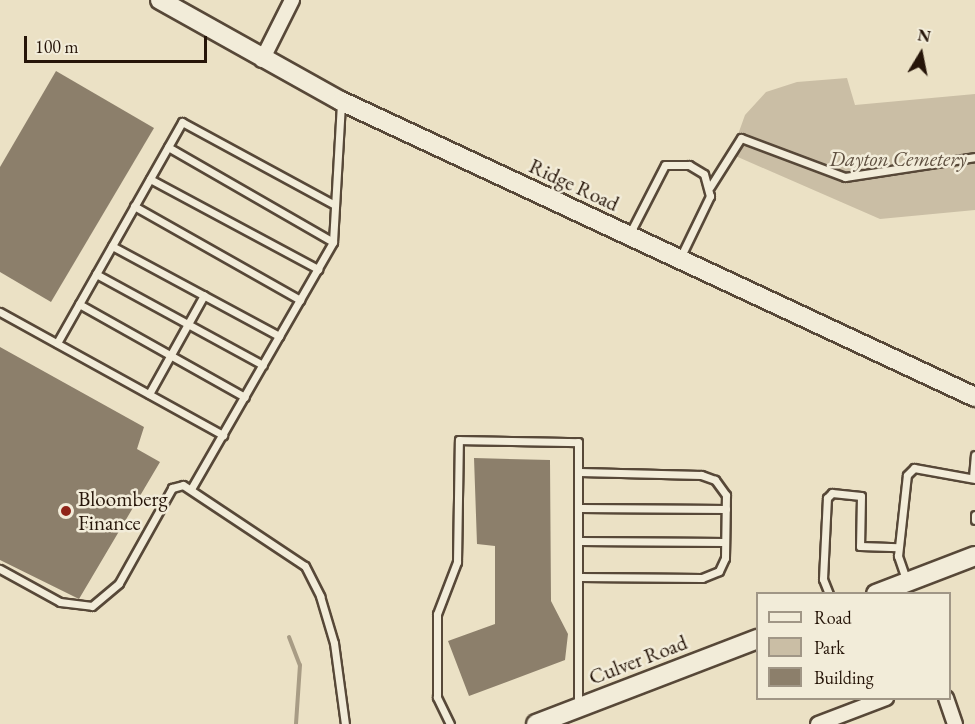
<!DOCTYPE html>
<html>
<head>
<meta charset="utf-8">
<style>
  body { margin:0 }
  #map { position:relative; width:975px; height:724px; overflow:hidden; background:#ebe1c5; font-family:"EB Garamond",serif }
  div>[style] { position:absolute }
  .green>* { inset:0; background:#cabea5 }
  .stream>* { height:4px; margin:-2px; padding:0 2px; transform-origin:2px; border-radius:2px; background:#a89c85 }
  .building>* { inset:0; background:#8c7f6b }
  .roads { filter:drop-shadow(2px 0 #574838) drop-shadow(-2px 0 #574838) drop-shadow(0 2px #574838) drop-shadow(0 -2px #574838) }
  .lane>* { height:7px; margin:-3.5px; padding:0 3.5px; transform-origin:3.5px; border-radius:3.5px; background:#f2ecd9 }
  .street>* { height:14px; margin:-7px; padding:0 7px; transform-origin:7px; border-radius:7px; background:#f2ecd9 }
  .secondary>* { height:18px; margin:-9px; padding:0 9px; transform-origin:9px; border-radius:9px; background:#f2ecd9 }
  .dots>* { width:16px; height:16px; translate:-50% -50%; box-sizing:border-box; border:3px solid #f2ecd9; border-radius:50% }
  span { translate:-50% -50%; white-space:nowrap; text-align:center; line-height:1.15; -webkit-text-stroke:5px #f2ecd9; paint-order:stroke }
  .park-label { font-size:21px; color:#5f5040; font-style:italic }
  .street-label { font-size:21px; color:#261509 }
  .poi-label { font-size:21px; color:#261509 }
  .left { translate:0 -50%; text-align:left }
  .legend { position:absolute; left:756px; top:592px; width:195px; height:108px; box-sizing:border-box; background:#f2ecd9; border:2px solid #a09686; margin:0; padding:8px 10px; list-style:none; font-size:18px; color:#261509 }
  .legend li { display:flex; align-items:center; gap:12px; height:30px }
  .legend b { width:30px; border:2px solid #a09686 }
  .north { position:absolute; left:891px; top:24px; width:60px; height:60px; -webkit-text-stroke:4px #f2ecd9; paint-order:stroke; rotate:10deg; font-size:16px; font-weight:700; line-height:24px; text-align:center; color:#261509 }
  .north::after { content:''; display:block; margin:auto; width:21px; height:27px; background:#261509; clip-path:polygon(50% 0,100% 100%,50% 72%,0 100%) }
  .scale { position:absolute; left:24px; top:36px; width:183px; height:27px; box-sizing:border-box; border:3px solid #261509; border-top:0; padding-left:8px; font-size:18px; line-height:21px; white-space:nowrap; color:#261509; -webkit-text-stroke:4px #f2ecd9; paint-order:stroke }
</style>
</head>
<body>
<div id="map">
  <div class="green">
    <i style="clip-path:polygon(847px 78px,855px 105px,975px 94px,975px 210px,880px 219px,731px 154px,745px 115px,766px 92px,797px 82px)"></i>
  </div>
  <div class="stream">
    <i style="left:289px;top:637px;width:30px;rotate:69deg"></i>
    <i style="left:300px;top:665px;width:59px;rotate:93.9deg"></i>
  </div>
  <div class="building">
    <i style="clip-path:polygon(56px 71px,154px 128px,51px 302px,0 272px,0 167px)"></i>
    <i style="clip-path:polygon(0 347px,144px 427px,137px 449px,160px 462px,79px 599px,0 560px)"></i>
    <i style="clip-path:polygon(474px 458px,550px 460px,551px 601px,568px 634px,565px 660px,469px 696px,448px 641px,495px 624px,495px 546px,477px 544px)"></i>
  </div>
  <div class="roads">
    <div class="lane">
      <i style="left:168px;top:147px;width:190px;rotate:29.9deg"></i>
      <i style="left:150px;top:179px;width:191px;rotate:28.2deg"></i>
      <i style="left:710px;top:187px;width:58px;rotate:-57.7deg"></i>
      <i style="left:741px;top:138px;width:111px;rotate:20.6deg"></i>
      <i style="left:845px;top:177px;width:132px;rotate:-8.7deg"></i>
      <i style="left:134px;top:206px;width:191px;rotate:29.5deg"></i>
      <i style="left:630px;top:233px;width:76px;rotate:-62.8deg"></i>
      <i style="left:665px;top:165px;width:24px"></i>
      <i style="left:689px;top:165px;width:17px;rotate:31deg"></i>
      <i style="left:704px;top:174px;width:23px;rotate:75deg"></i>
      <i style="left:710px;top:196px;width:69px;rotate:115.8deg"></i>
      <i style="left:112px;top:246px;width:190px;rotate:28.3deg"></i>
      <i style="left:96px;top:274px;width:190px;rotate:28.6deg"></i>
      <i style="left:79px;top:304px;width:190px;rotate:29.3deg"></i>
      <i style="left:0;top:312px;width:255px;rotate:28.9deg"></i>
      <i style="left:57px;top:343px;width:254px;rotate:-60.5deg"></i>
      <i style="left:182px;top:122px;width:174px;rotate:28.5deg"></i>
      <i style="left:149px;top:394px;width:113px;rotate:-60.9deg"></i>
      <i style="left:973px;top:477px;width:22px;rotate:-85deg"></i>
      <i style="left:191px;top:489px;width:285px;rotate:-60.1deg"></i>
      <i style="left:333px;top:242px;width:139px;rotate:-86.7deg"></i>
      <i style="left:580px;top:508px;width:146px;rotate:0.4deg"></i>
      <i style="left:975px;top:520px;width:5px;rotate:-90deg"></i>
      <i style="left:580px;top:541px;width:145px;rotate:0.4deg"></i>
      <i style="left:0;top:569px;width:68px;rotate:28.8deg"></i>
      <i style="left:60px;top:602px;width:32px;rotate:7deg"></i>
      <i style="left:92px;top:606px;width:35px;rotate:-40deg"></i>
      <i style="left:119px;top:583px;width:109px;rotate:-60.8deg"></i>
      <i style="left:172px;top:488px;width:11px;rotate:-15deg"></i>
      <i style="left:183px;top:485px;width:146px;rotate:33.6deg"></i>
      <i style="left:305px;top:566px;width:34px;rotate:63deg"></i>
      <i style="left:320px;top:596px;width:49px;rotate:73.4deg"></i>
      <i style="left:334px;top:643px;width:82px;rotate:82.3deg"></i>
      <i style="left:580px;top:577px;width:122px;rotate:0.5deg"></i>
      <i style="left:702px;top:578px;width:18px;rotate:-22deg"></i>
      <i style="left:719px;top:571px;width:14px;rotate:-65deg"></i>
      <i style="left:725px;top:558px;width:63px;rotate:-89.1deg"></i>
      <i style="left:726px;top:495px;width:19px;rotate:-126deg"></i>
      <i style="left:715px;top:480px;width:15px;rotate:-160deg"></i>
      <i style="left:701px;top:475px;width:121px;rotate:-178.6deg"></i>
      <i style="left:907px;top:582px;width:28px;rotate:-109deg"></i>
      <i style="left:898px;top:556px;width:81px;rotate:-83.7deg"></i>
      <i style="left:907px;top:475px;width:10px;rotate:-45deg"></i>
      <i style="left:914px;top:468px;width:62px;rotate:10.2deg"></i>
      <i style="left:829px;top:594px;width:16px;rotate:-112deg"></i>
      <i style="left:823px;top:579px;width:81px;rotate:-87.2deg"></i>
      <i style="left:827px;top:498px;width:7px;rotate:-45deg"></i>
      <i style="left:832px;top:493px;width:29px;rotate:6deg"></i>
      <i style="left:861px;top:496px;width:50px;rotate:91.1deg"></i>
      <i style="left:860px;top:546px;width:38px;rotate:2deg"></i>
      <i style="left:450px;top:724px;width:30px;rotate:-116deg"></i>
      <i style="left:437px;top:697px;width:83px;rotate:-90deg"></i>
      <i style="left:437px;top:614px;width:56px;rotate:-69deg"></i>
      <i style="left:457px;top:562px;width:122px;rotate:-89.1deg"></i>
      <i style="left:459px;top:440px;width:119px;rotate:1deg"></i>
      <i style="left:578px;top:442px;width:263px;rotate:90deg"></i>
    </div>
    <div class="street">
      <i style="left:262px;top:60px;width:67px;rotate:-63.4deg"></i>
      <i style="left:946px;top:698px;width:28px;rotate:71deg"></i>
      <i style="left:818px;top:724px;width:73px;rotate:-20.9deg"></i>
    </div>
    <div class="secondary">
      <i style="left:160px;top:0;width:207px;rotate:29.2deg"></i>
      <i style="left:341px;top:101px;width:700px;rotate:25.03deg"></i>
      <i style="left:876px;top:594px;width:106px;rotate:-21deg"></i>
      <i style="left:536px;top:724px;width:238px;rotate:-21deg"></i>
    </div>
  </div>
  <div class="dots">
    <i style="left:66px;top:511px;background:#8f2418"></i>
  </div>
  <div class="park-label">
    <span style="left:898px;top:159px">Dayton Cemetery</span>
  </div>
  <div class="street-label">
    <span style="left:574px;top:185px;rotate:25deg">Ridge Road</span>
    <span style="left:638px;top:660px;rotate:-21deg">Culver Road</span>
  </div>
  <div class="poi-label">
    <span class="left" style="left:78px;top:511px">Bloomberg<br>Finance</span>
  </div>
  <ul class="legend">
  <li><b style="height:8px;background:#f2ecd9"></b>Road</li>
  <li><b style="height:16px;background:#cabea5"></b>Park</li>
  <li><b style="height:16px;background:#8c7f6b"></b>Building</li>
  </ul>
  <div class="north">N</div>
  <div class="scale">100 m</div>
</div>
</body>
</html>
